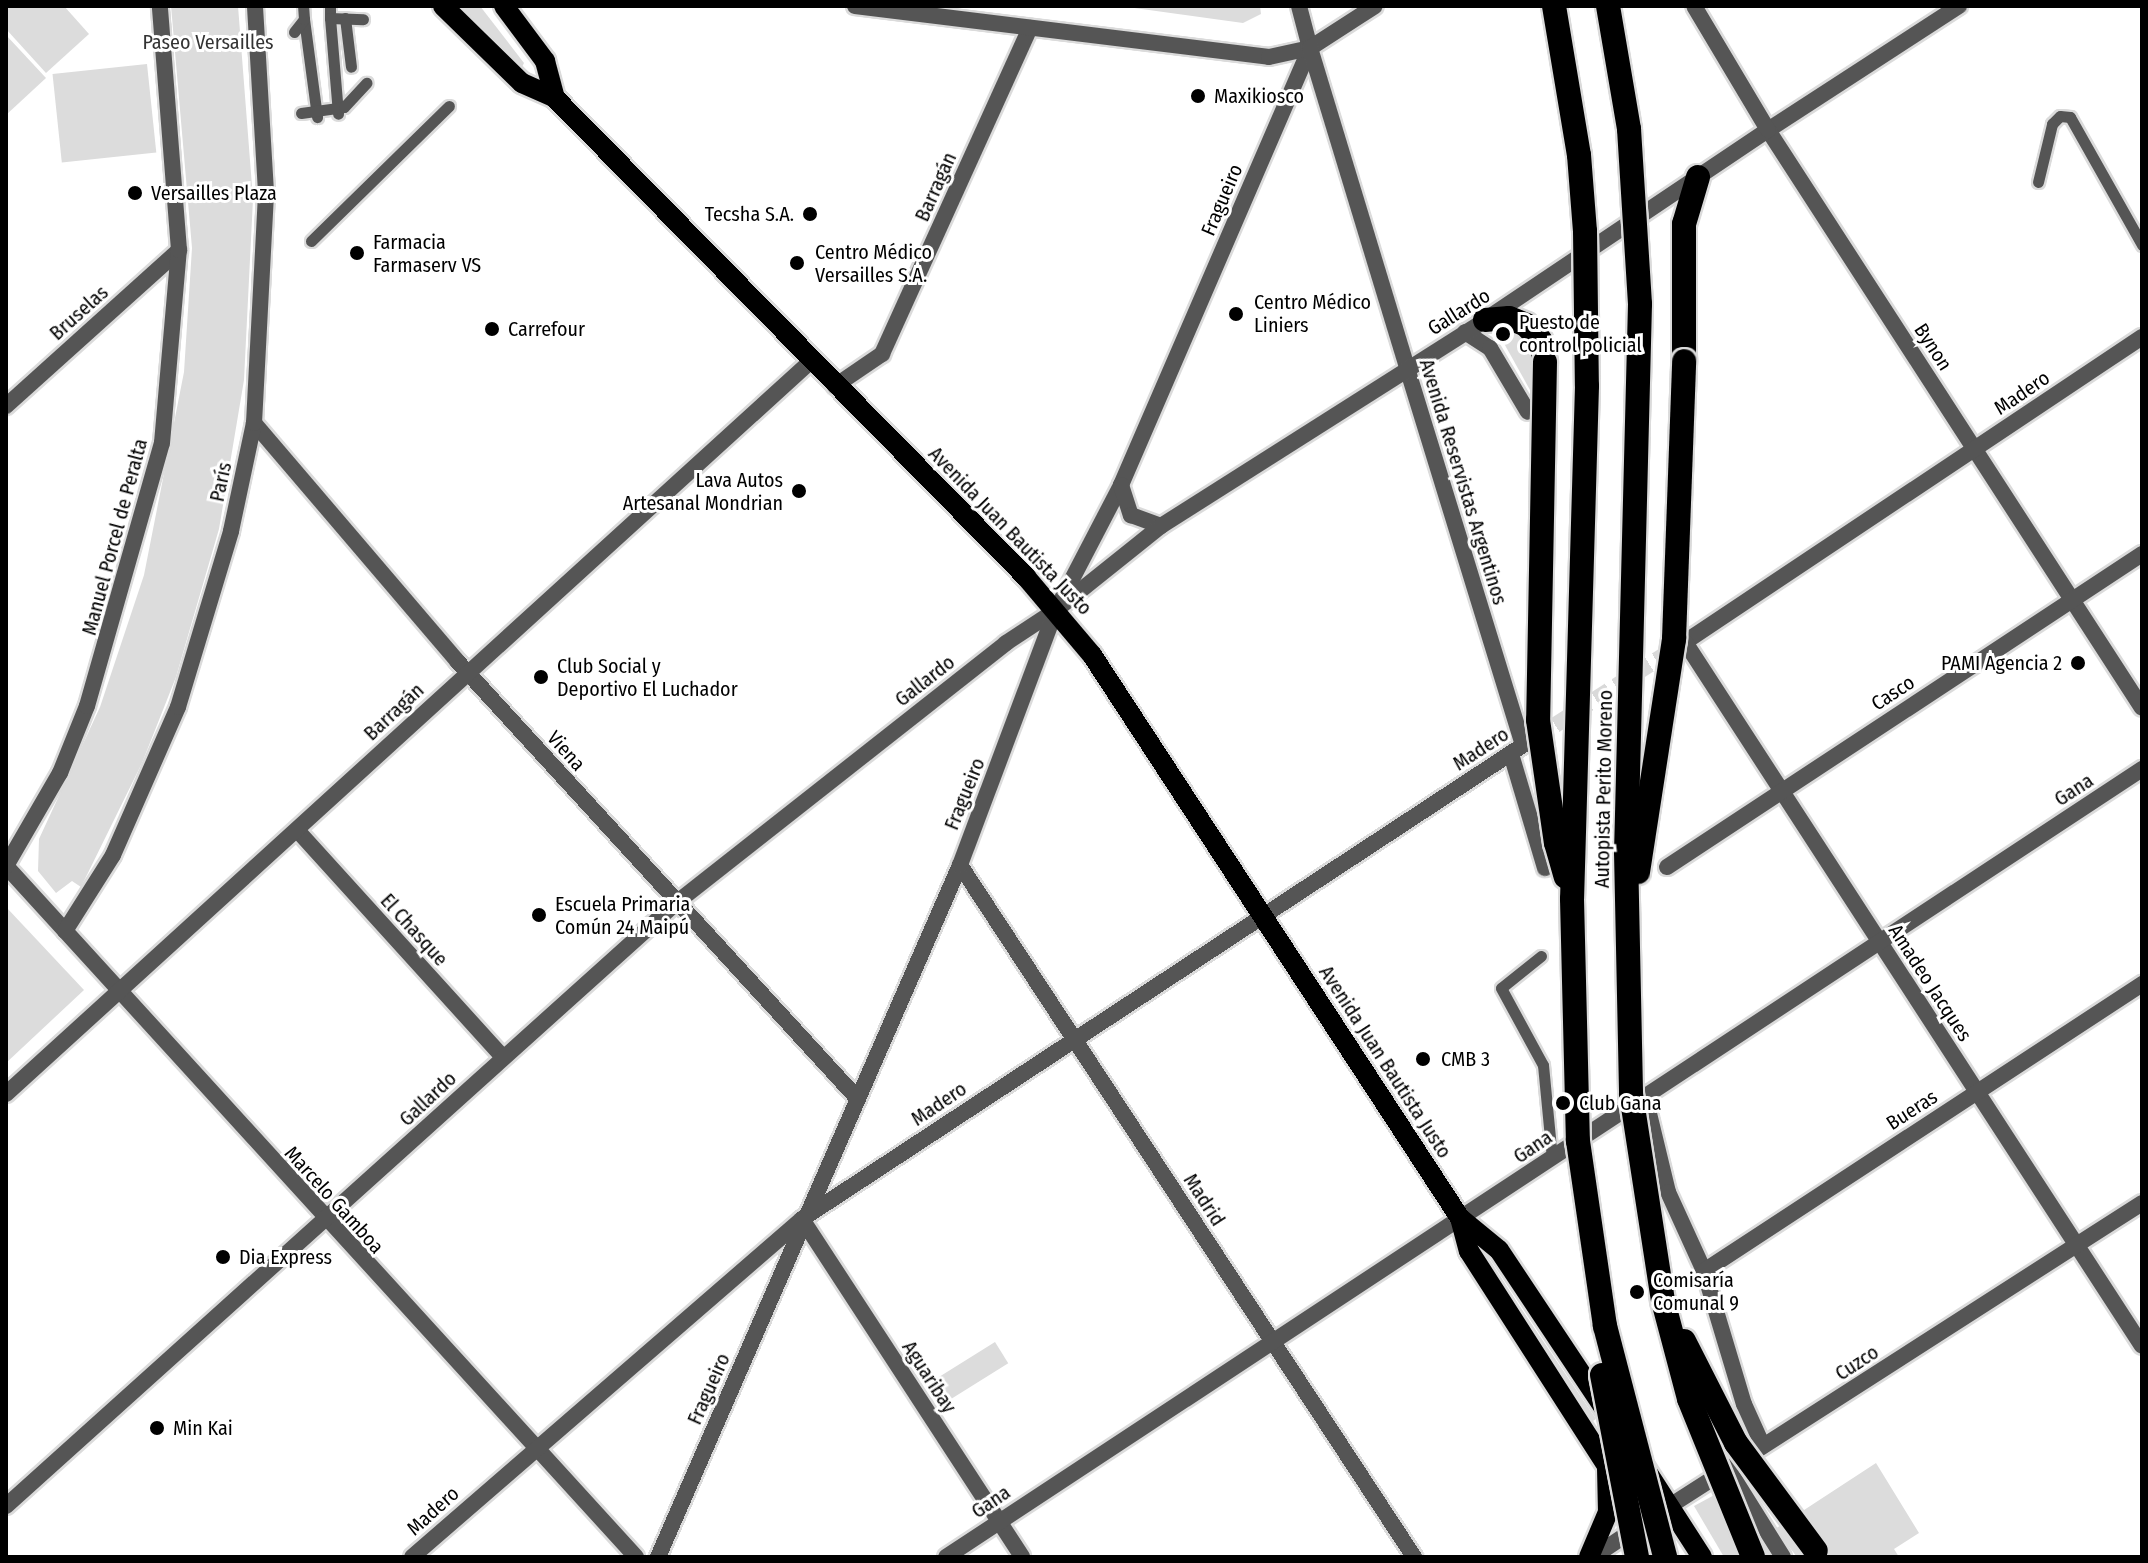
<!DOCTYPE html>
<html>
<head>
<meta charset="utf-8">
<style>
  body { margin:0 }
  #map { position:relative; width:2148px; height:1563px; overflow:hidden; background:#fff; font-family:"Fira Sans Condensed",sans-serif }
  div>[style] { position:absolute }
  .green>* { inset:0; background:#dcdcdc; transform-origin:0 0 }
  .minor-tunnel>* { height:16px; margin-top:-8px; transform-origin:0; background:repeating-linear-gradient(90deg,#d9d9d9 0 16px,transparent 0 24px) }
  .roads { filter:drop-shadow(2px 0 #dbdbdb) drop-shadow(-2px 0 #dbdbdb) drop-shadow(0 2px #dbdbdb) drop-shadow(0 -2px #dbdbdb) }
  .service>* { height:11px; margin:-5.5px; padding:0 5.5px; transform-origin:5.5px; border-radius:5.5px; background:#555 }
  .minor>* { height:16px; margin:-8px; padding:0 8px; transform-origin:8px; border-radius:8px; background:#555 }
  .tertiary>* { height:16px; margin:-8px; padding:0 8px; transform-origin:8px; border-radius:8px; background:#555 }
  .primary>* { height:20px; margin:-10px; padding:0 10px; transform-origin:10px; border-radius:10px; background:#000 }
  .motorway>* { height:24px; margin:-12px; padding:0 12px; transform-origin:12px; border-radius:12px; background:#000 }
  .bridges { filter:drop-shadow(2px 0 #dbdbdb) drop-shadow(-2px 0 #dbdbdb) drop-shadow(0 2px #dbdbdb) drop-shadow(0 -2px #dbdbdb) }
  .motorway-bridge>* { height:24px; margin:-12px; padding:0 12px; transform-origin:12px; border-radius:12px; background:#000 }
  .dots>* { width:22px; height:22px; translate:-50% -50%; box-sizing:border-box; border:4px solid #fff; border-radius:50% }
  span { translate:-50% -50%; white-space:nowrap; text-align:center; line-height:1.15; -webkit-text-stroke:6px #fff; paint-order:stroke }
  .park-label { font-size:20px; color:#333 }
  .poi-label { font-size:20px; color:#000 }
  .left { translate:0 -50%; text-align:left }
  .right { translate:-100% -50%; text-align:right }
  .street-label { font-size:20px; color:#000 }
  .frame { position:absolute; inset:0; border:8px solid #000; pointer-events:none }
</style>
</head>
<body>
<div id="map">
  <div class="green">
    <i style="clip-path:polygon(6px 6px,64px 6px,89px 34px,46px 73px,6px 29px)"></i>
    <i style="clip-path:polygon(171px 6px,238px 6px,253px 199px,244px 380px,219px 529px,176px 677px,142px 763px,83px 883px,81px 887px,72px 881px,56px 893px,38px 871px,39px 839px,100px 707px,144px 575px,184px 372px,192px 248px)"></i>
    <i style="clip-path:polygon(457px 6px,480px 6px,524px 63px,521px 69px)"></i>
    <i style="clip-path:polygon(1120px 6px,1260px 6px,1261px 14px,1243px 23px)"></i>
    <i style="clip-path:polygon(6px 35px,46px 78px,6px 115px)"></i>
    <i style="left:147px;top:64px;width:89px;height:95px;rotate:84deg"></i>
    <i style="clip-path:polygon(1505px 329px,1516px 331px,1533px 350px,1535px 399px,1501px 338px)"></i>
    <i style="clip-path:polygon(7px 908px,84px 990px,6px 1063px,6px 908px)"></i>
    <i style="clip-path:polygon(1474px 1239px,1596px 1419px,1590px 1423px,1552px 1362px)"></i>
    <i style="left:995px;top:1342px;width:25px;height:76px;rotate:58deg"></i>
    <i style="clip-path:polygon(1876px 1463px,1919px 1533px,1894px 1549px,1899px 1557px,1797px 1557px,1775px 1529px)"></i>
    <i style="clip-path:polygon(1720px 1492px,1746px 1510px,1772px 1557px,1724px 1557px,1694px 1506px)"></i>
  </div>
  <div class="minor-tunnel">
    <i style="left:1535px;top:738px;width:169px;rotate:-32.7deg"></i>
  </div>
  <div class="roads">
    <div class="service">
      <i style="left:330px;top:6px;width:12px;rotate:90deg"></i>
      <i style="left:330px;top:18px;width:33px;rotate:2deg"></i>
      <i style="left:330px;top:18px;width:96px;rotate:85.2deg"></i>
      <i style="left:345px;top:18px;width:49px;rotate:83deg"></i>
      <i style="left:304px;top:19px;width:99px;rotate:82.4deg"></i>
      <i style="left:294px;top:32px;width:16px;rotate:-52deg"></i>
      <i style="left:304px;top:19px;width:13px;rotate:-94deg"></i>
      <i style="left:301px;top:113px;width:43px;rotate:-7.9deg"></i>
      <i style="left:344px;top:107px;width:33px;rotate:-47deg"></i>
      <i style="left:2038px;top:182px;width:60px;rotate:-76.4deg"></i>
      <i style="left:2052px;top:124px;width:11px;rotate:-45deg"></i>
      <i style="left:2060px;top:116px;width:10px;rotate:6deg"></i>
      <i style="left:2070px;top:117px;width:147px;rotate:60.6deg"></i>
      <i style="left:311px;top:241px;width:193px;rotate:-44.4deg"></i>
      <i style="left:1541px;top:956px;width:51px;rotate:141.3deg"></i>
      <i style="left:1501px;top:988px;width:88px;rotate:61.4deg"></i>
      <i style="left:1543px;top:1065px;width:93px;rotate:84.5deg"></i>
    </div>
    <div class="minor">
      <i style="left:1959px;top:6px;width:228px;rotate:147deg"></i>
      <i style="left:1768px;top:130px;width:688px;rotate:57.09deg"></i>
      <i style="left:1465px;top:332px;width:30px;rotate:33deg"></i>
      <i style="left:1490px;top:348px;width:74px;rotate:59.3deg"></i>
      <i style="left:2142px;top:337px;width:549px;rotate:146.28deg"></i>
      <i style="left:1685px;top:642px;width:839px;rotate:57.01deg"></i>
      <i style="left:1407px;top:368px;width:394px;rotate:72.9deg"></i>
      <i style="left:835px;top:386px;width:57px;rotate:-34.2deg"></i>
      <i style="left:882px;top:354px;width:358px;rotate:-65.6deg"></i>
      <i style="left:6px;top:406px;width:233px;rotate:-42deg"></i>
      <i style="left:254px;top:423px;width:314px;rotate:49.5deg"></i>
      <i style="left:458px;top:662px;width:591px;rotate:47.54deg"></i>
      <i style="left:1511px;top:754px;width:119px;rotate:73.4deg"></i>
      <i style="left:297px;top:830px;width:307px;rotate:47.8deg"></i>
      <i style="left:960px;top:865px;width:828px;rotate:56.73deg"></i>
      <i style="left:6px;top:866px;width:935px;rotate:47.64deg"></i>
      <i style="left:6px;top:866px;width:108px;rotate:-59.9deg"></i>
      <i style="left:60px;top:773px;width:72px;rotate:-68.1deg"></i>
      <i style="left:87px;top:706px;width:273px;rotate:-74.1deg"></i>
      <i style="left:162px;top:443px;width:194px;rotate:-85deg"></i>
      <i style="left:179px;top:250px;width:245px;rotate:-94.5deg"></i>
      <i style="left:1667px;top:867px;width:569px;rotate:-33.38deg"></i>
      <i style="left:65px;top:931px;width:90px;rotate:-57.7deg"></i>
      <i style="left:113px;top:855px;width:162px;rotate:-66.3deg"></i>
      <i style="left:178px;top:707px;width:184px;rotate:-73.2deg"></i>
      <i style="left:231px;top:531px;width:110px;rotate:-78deg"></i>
      <i style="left:254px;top:423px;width:231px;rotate:-87deg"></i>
      <i style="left:266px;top:192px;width:186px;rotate:-93.4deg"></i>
      <i style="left:6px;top:1094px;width:1089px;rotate:-42.32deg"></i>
      <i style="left:1645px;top:1097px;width:98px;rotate:76.4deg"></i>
      <i style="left:1668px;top:1192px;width:87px;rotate:65.5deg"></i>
      <i style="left:1704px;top:1271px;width:139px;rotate:73.3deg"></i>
      <i style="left:1744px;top:1404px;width:46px;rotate:65.7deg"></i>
      <i style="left:802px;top:1219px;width:403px;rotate:56.9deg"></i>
      <i style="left:1704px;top:1271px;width:524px;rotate:-33.23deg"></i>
      <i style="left:1728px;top:1469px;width:104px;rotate:58deg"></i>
      <i style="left:6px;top:1506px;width:901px;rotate:-41.99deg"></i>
      <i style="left:676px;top:903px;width:420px;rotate:-38.2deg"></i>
      <i style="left:1006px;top:643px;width:60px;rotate:-33.4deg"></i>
      <i style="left:1662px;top:1511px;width:570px;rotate:-32.69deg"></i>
      <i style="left:412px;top:1557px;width:516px;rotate:-40.91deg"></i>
      <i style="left:802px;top:1219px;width:872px;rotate:-33.31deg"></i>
      <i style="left:658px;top:1557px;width:755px;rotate:-66.42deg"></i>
      <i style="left:960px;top:865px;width:272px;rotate:-69.4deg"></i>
      <i style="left:1056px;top:610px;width:141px;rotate:-62.5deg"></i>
      <i style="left:1121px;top:485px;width:476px;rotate:-66.6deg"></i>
      <i style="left:1310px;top:48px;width:43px;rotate:-104.7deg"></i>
      <i style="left:946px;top:1557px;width:1432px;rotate:-33.38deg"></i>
      <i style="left:1593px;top:1557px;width:55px;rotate:-34deg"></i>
    </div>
    <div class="tertiary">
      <i style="left:855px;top:6px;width:417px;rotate:7deg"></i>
      <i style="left:1269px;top:57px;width:42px;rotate:-12.4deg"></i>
      <i style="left:1310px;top:48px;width:77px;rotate:-32.9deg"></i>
      <i style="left:1310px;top:48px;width:334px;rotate:73.1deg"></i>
      <i style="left:1121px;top:485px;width:32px;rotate:72deg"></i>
      <i style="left:1131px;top:515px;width:32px;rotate:20deg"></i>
      <i style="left:1056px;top:610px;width:134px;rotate:-38.7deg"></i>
      <i style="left:1161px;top:526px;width:384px;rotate:-32.4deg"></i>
      <i style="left:1485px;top:320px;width:341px;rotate:-33.9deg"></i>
      <i style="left:1768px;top:130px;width:144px;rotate:-120.8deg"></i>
    </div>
    <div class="primary">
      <i style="left:443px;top:6px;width:110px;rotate:44.3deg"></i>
      <i style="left:522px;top:83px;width:36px;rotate:24deg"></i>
      <i style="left:555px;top:98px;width:672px;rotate:45.48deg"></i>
      <i style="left:1026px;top:577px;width:102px;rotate:49.8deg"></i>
      <i style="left:1092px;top:655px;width:673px;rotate:56.83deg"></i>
      <i style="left:1460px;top:1218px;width:34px;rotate:75deg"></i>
      <i style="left:1469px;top:1251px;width:285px;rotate:57.3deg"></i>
      <i style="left:504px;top:6px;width:69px;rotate:53.3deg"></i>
      <i style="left:545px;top:61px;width:38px;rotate:75deg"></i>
      <i style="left:1460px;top:1218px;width:50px;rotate:39.4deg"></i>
      <i style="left:1499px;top:1250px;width:197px;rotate:56.4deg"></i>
      <i style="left:1644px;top:1467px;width:107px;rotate:57.2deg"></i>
      <i style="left:1589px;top:1557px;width:49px;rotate:-67.1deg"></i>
      <i style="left:1608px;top:1512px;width:44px;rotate:-91.3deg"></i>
    </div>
    <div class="motorway">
      <i style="left:1485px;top:320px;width:24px;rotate:-5deg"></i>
      <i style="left:1509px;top:318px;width:18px;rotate:22deg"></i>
      <i style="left:1526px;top:325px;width:21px;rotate:47deg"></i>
      <i style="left:1540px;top:340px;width:23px;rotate:77deg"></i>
      <i style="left:1684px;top:361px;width:137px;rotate:-90deg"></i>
      <i style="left:1684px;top:224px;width:49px;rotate:-73.4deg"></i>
    </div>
  </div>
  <div class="bridges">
    <div class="motorway-bridge">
      <i style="left:1554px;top:6px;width:151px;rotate:80.5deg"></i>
      <i style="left:1579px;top:155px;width:76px;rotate:85.5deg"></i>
      <i style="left:1585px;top:231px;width:155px;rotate:89.3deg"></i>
      <i style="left:1587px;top:386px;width:513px;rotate:91.67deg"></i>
      <i style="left:1572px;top:899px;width:242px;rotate:88.6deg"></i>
      <i style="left:1578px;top:1141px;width:187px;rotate:81.7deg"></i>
      <i style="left:1605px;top:1326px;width:239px;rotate:75.4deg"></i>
      <i style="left:1608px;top:6px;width:125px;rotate:80.3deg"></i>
      <i style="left:1629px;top:129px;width:175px;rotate:86.4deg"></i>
      <i style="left:1640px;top:304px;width:548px;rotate:91.46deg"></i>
      <i style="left:1626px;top:852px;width:242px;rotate:88.8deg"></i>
      <i style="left:1631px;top:1094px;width:209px;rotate:81.2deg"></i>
      <i style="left:1663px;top:1301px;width:101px;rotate:75.1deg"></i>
      <i style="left:1689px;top:1399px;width:170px;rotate:67.9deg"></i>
      <i style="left:1545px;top:362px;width:358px;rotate:91.1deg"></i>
      <i style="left:1538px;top:720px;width:124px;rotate:81.7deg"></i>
      <i style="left:1556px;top:843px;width:35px;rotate:74deg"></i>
      <i style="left:1638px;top:872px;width:236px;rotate:-81.2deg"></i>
      <i style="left:1674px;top:639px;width:278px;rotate:-87.9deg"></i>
      <i style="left:1684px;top:1341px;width:114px;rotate:63deg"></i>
      <i style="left:1736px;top:1443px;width:134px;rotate:53.5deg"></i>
      <i style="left:1602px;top:1375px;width:185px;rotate:79.1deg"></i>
    </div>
  </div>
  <div class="dots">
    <i style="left:1198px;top:96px;background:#000"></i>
    <i style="left:135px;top:193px;background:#000"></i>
    <i style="left:810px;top:214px;background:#000"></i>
    <i style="left:357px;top:253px;background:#000"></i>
    <i style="left:797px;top:263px;background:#000"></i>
    <i style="left:1236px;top:314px;background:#000"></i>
    <i style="left:492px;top:329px;background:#000"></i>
    <i style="left:1503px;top:334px;background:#000"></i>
    <i style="left:799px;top:491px;background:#000"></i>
    <i style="left:2078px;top:663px;background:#000"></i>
    <i style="left:541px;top:677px;background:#000"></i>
    <i style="left:539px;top:915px;background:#000"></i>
    <i style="left:1423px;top:1059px;background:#000"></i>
    <i style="left:1563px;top:1103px;background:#000"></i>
    <i style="left:223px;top:1257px;background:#000"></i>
    <i style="left:1637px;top:1292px;background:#000"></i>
    <i style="left:157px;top:1428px;background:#000"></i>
  </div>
  <div class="park-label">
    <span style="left:208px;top:42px">Paseo Versailles</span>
  </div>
  <div class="poi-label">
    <span class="left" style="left:1214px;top:96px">Maxikiosco</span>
    <span class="left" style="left:151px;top:193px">Versailles Plaza</span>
    <span class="right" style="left:794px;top:214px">Tecsha S.A.</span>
    <span class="left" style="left:373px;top:254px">Farmacia<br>Farmaserv VS</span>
    <span class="left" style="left:815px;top:264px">Centro Médico<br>Versailles S.A.</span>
    <span class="left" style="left:1254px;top:314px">Centro Médico<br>Liniers</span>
    <span class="left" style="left:1519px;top:334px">Puesto de<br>control policial</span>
    <span class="left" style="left:508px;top:329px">Carrefour</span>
    <span class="right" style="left:783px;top:492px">Lava Autos<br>Artesanal Mondrian</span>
    <span class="right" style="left:2062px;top:663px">PAMI Agencia 2</span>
    <span class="left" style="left:557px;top:678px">Club Social y<br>Deportivo El Luchador</span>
    <span class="left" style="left:555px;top:916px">Escuela Primaria<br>Común 24 Maipú</span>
    <span class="left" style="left:1441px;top:1059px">CMB 3</span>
    <span class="left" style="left:1579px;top:1103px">Club Gana</span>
    <span class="left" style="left:239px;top:1257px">Dia Express</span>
    <span class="left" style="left:1653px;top:1292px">Comisaría<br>Comunal 9</span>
    <span class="left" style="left:173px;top:1428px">Min Kai</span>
  </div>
  <div class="street-label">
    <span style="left:936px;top:187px;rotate:-66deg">Barragán</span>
    <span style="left:1222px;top:200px;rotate:-67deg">Fragueiro</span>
    <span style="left:1459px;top:312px;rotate:-32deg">Gallardo</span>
    <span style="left:79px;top:313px;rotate:-42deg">Bruselas</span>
    <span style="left:1933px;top:347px;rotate:57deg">Bynon</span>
    <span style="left:2022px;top:393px;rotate:-34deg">Madero</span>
    <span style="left:221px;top:482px;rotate:-78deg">París</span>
    <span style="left:1463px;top:482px;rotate:73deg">Avenida Reservistas Argentinos</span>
    <span style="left:1010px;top:531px;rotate:46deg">Avenida Juan Bautista Justo</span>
    <span style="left:115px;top:537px;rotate:-75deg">Manuel Porcel de Peralta</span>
    <span style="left:925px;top:681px;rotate:-38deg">Gallardo</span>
    <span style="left:1893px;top:693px;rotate:-33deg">Casco</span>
    <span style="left:394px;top:712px;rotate:-43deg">Barragán</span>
    <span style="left:1481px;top:749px;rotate:-33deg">Madero</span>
    <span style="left:566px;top:751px;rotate:48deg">Viena</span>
    <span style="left:1604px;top:789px;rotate:-89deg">Autopista Perito Moreno</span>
    <span style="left:2074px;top:790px;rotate:-33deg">Gana</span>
    <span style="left:965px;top:794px;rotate:-68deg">Fragueiro</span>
    <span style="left:414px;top:930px;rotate:48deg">El Chasque</span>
    <span style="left:1930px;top:983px;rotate:57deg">Amadeo Jacques</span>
    <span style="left:1385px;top:1062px;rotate:57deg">Avenida Juan Bautista Justo</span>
    <span style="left:428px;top:1099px;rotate:-43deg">Gallardo</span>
    <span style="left:939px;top:1104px;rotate:-34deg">Madero</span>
    <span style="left:1912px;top:1110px;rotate:-33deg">Bueras</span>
    <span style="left:1533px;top:1147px;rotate:-34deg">Gana</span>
    <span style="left:334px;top:1200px;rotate:48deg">Marcelo Gamboa</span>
    <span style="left:1204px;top:1200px;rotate:57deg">Madrid</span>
    <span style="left:1857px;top:1363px;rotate:-33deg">Cuzco</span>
    <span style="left:929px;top:1377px;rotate:57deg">Aguaribay</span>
    <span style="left:709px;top:1389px;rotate:-66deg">Fragueiro</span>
    <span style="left:991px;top:1502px;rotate:-34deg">Gana</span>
    <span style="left:433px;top:1511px;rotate:-42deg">Madero</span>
  </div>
  <div class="frame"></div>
</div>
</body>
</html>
